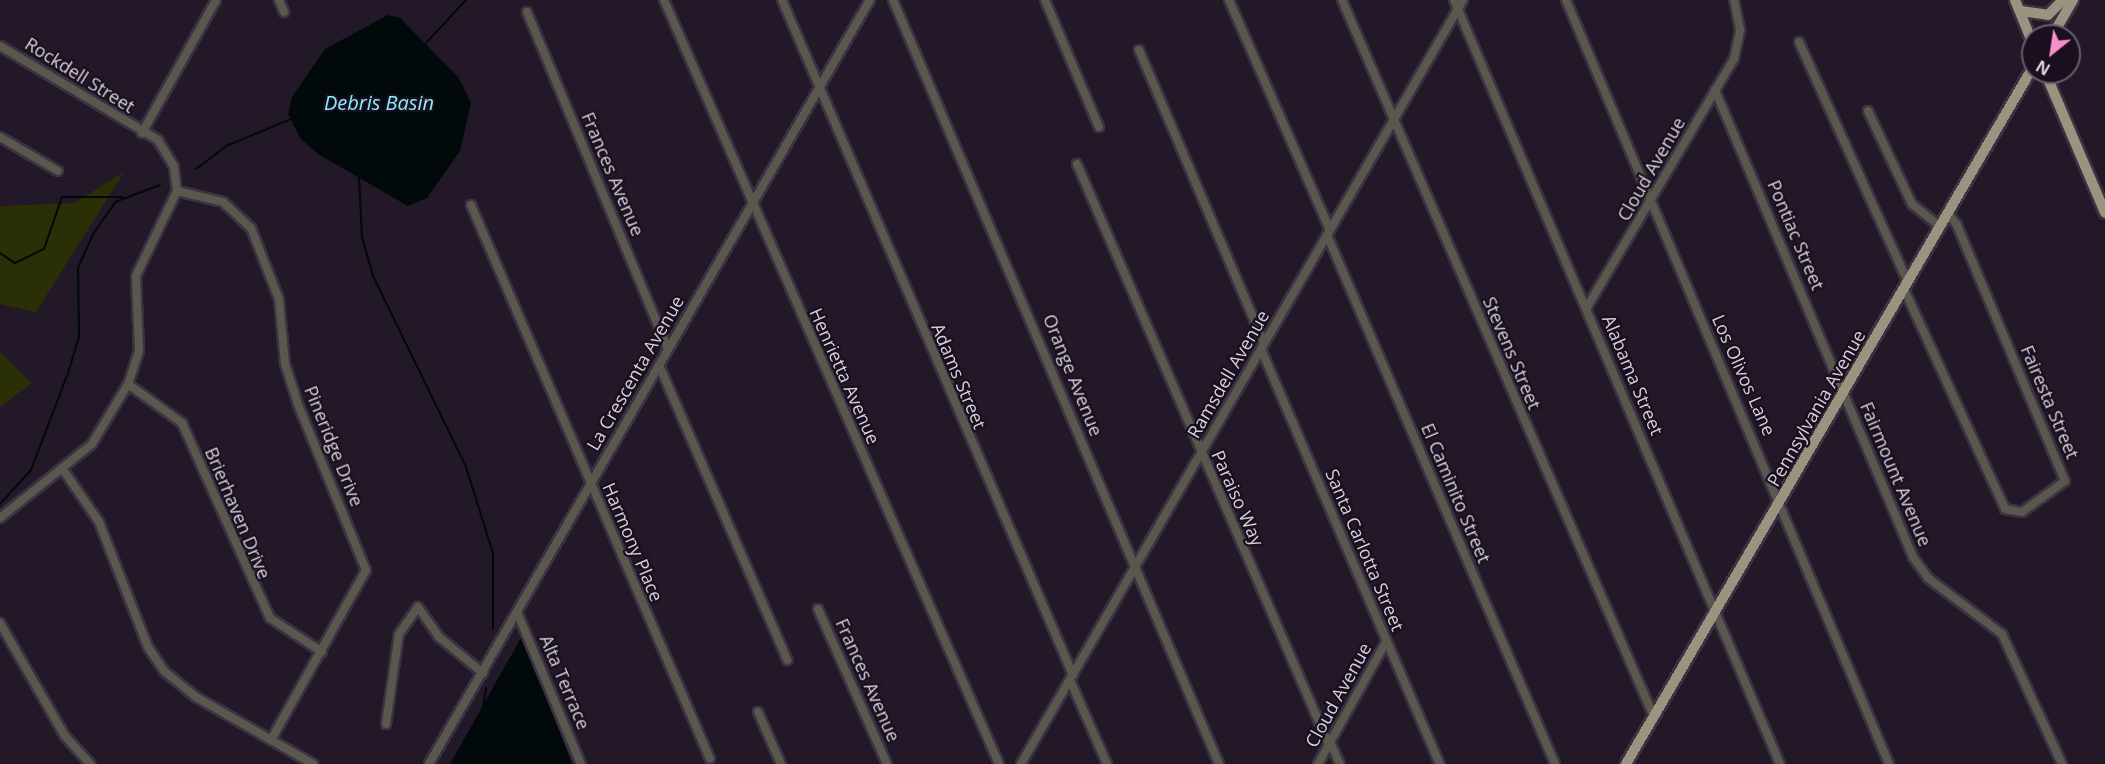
<!DOCTYPE html>
<html>
<head>
<meta charset="utf-8">
<style>
  body { margin:0 }
  #map { position:relative; width:2105px; height:764px; overflow:hidden; background:#231828; font-family:"Open Sans",sans-serif }
  div>[style] { position:absolute }
  .green>* { inset:0; background:#2a2f06 }
  .water>* { inset:0; background:#01090a }
  .stream>* { height:2px; margin:-1px; padding:0 1px; transform-origin:1px; border-radius:1px; background:#01090a }
  .roads { filter:drop-shadow(2px 0 #3c3241) drop-shadow(-2px 0 #3c3241) drop-shadow(0 2px #3c3241) drop-shadow(0 -2px #3c3241) }
  .minor>* { height:8px; margin:-4px; padding:0 4px; transform-origin:4px; border-radius:4px; background:#5a584e }
  .major>* { height:10px; margin:-5px; padding:0 5px; transform-origin:5px; border-radius:5px; background:#99937f }
  span { translate:-50% -50%; white-space:nowrap; text-align:center; line-height:1.15; -webkit-text-stroke:4.5px #190f1e; paint-order:stroke }
  .street-label { font-size:18px; color:#d8d1dc }
  .water-label { font-size:20px; color:#88edfa; font-style:italic }
  .north { position:absolute; left:2021px; top:24px; width:60px; height:60px; box-sizing:border-box; background:#190f1e; border:2px solid #655d6a; border-radius:50%; rotate:210deg; font-size:16px; font-weight:700; line-height:24px; text-align:center; color:#d8d1dc }
  .north::after { content:''; display:block; margin:auto; width:21px; height:27px; background:#f98fc8; clip-path:polygon(50% 0,100% 100%,50% 72%,0 100%) }
</style>
</head>
<body>
<div id="map">
  <div class="green">
    <i style="clip-path:polygon(124px 172px,36px 312px,0 304px,0 206px,74px 203px)"></i>
    <i style="clip-path:polygon(0 352px,32px 383px,0 407px)"></i>
  </div>
  <div class="water">
    <i style="clip-path:polygon(388px 15px,400px 18px,459px 78px,471px 103px,460px 151px,427px 198px,408px 206px,318px 154px,300px 138px,288px 114px,292px 97px,325px 49px)"></i>
    <i style="clip-path:polygon(522px 636px,572px 764px,450px 764px)"></i>
  </div>
  <div class="stream">
    <i style="left:426px;top:43px;width:59px;rotate:-47.1deg"></i>
    <i style="left:196px;top:169px;width:38px;rotate:-37deg"></i>
    <i style="left:226px;top:146px;width:70px;rotate:-22.6deg"></i>
    <i style="left:359px;top:177px;width:60px;rotate:87.1deg"></i>
    <i style="left:362px;top:237px;width:41px;rotate:74.2deg"></i>
    <i style="left:373px;top:276px;width:212px;rotate:64deg"></i>
    <i style="left:466px;top:467px;width:90px;rotate:72.6deg"></i>
    <i style="left:493px;top:553px;width:76px;rotate:90deg"></i>
    <i style="left:0;top:253px;width:18px;rotate:34deg"></i>
    <i style="left:15px;top:263px;width:32px;rotate:-26deg"></i>
    <i style="left:44px;top:249px;width:55px;rotate:-70.9deg"></i>
    <i style="left:62px;top:197px;width:60px"></i>
    <i style="left:0;top:504px;width:46px;rotate:-47.6deg"></i>
    <i style="left:31px;top:470px;width:104px;rotate:-69.1deg"></i>
    <i style="left:68px;top:373px;width:38px;rotate:-73deg"></i>
    <i style="left:79px;top:337px;width:69px;rotate:-90.8deg"></i>
    <i style="left:78px;top:268px;width:37px;rotate:-66deg"></i>
    <i style="left:93px;top:234px;width:39px;rotate:-55deg"></i>
    <i style="left:115px;top:202px;width:48px;rotate:-20.7deg"></i>
    <i style="left:483px;top:708px;width:20px;rotate:-81deg"></i>
  </div>
  <div class="roads">
    <div class="minor">
      <i style="left:279px;top:0;width:13px;rotate:67deg"></i>
      <i style="left:664px;top:0;width:834px;rotate:66.32deg"></i>
      <i style="left:782px;top:0;width:735px;rotate:66.68deg"></i>
      <i style="left:893px;top:0;width:831px;rotate:66.89deg"></i>
      <i style="left:1045px;top:0;width:138px;rotate:67deg"></i>
      <i style="left:1229px;top:0;width:251px;rotate:66.3deg"></i>
      <i style="left:1342px;top:0;width:782px;rotate:66.48deg"></i>
      <i style="left:1454px;top:0;width:831px;rotate:66.89deg"></i>
      <i style="left:1566px;top:0;width:829px;rotate:67.08deg"></i>
      <i style="left:527px;top:12px;width:365px;rotate:67.3deg"></i>
      <i style="left:1799px;top:42px;width:264px;rotate:65.6deg"></i>
      <i style="left:0;top:46px;width:184px;rotate:30.7deg"></i>
      <i style="left:158px;top:140px;width:31px;rotate:59deg"></i>
      <i style="left:174px;top:167px;width:24px;rotate:83deg"></i>
      <i style="left:177px;top:191px;width:94px;rotate:115.8deg"></i>
      <i style="left:136px;top:276px;width:75px;rotate:87.7deg"></i>
      <i style="left:139px;top:351px;width:35px;rotate:108deg"></i>
      <i style="left:128px;top:384px;width:70px;rotate:121deg"></i>
      <i style="left:92px;top:444px;width:118px;rotate:141.2deg"></i>
      <i style="left:1139px;top:50px;width:319px;rotate:66.9deg"></i>
      <i style="left:1715px;top:90px;width:507px;rotate:67.02deg"></i>
      <i style="left:1913px;top:557px;width:26px;rotate:54deg"></i>
      <i style="left:1928px;top:578px;width:93px;rotate:37.1deg"></i>
      <i style="left:2002px;top:634px;width:143px;rotate:65.2deg"></i>
      <i style="left:1868px;top:111px;width:103px;rotate:64.7deg"></i>
      <i style="left:1912px;top:204px;width:36px;rotate:39deg"></i>
      <i style="left:142px;top:133px;width:152px;rotate:-60.9deg"></i>
      <i style="left:0;top:137px;width:67px;rotate:30.4deg"></i>
      <i style="left:1077px;top:164px;width:633px;rotate:66.55deg"></i>
      <i style="left:177px;top:191px;width:47px;rotate:13.4deg"></i>
      <i style="left:223px;top:202px;width:38px;rotate:43deg"></i>
      <i style="left:251px;top:228px;width:76px;rotate:68.5deg"></i>
      <i style="left:279px;top:299px;width:65px;rotate:84.7deg"></i>
      <i style="left:285px;top:364px;width:40px;rotate:72deg"></i>
      <i style="left:297px;top:402px;width:182px;rotate:67.7deg"></i>
      <i style="left:366px;top:570px;width:195px;rotate:119.2deg"></i>
      <i style="left:471px;top:205px;width:603px;rotate:66.66deg"></i>
      <i style="left:1327px;top:235px;width:576px;rotate:66.68deg"></i>
      <i style="left:1904px;top:289px;width:242px;rotate:65.3deg"></i>
      <i style="left:2005px;top:509px;width:17px;rotate:10deg"></i>
      <i style="left:2022px;top:512px;width:53px;rotate:-35.8deg"></i>
      <i style="left:2065px;top:481px;width:278px;rotate:-112.9deg"></i>
      <i style="left:1957px;top:225px;width:15px;rotate:-127deg"></i>
      <i style="left:1586px;top:309px;width:291px;rotate:-59.4deg"></i>
      <i style="left:1734px;top:59px;width:30px;rotate:-78deg"></i>
      <i style="left:1740px;top:30px;width:31px;rotate:-101deg"></i>
      <i style="left:1261px;top:349px;width:452px;rotate:66.7deg"></i>
      <i style="left:659px;top:365px;width:322px;rotate:66.5deg"></i>
      <i style="left:128px;top:384px;width:67px;rotate:35.8deg"></i>
      <i style="left:182px;top:423px;width:214px;rotate:65.7deg"></i>
      <i style="left:270px;top:618px;width:62px;rotate:33.2deg"></i>
      <i style="left:64px;top:471px;width:62px;rotate:55.5deg"></i>
      <i style="left:99px;top:522px;width:134px;rotate:68.6deg"></i>
      <i style="left:148px;top:647px;width:29px;rotate:56deg"></i>
      <i style="left:164px;top:671px;width:41px;rotate:39.1deg"></i>
      <i style="left:196px;top:697px;width:135px;rotate:29.8deg"></i>
      <i style="left:818px;top:609px;width:170px;rotate:66deg"></i>
      <i style="left:517px;top:612px;width:165px;rotate:67.2deg"></i>
      <i style="left:0;top:623px;width:130px;rotate:60.1deg"></i>
      <i style="left:65px;top:736px;width:38px;rotate:48deg"></i>
      <i style="left:1070px;top:680px;width:92px;rotate:66.2deg"></i>
      <i style="left:758px;top:712px;width:57px;rotate:66.1deg"></i>
      <i style="left:386px;top:724px;width:91px;rotate:-81.8deg"></i>
      <i style="left:399px;top:634px;width:33px;rotate:-55deg"></i>
      <i style="left:418px;top:607px;width:37px;rotate:55deg"></i>
      <i style="left:439px;top:637px;width:57px;rotate:39.3deg"></i>
      <i style="left:1330px;top:742px;width:24px;rotate:66deg"></i>
      <i style="left:429px;top:764px;width:882px;rotate:-60.01deg"></i>
      <i style="left:1021px;top:764px;width:883px;rotate:-59.95deg"></i>
      <i style="left:1318px;top:764px;width:140px;rotate:-60.9deg"></i>
    </div>
    <div class="major">
      <i style="left:2015px;top:0;width:48px;rotate:67.8deg"></i>
      <i style="left:2021px;top:11px;width:27px;rotate:8deg"></i>
      <i style="left:2048px;top:15px;width:21px;rotate:-45deg"></i>
      <i style="left:2052px;top:36px;width:42px;rotate:-59.7deg"></i>
      <i style="left:2045px;top:72px;width:153px;rotate:66.9deg"></i>
      <i style="left:1626px;top:764px;width:807px;rotate:-59.72deg"></i>
    </div>
  </div>
  <div class="street-label">
    <span style="left:80px;top:75px;rotate:32deg">Rockdell Street</span>
    <span style="left:1651px;top:169px;rotate:-60deg">Cloud Avenue</span>
    <span style="left:613px;top:174px;rotate:67deg">Frances Avenue</span>
    <span style="left:1796px;top:235px;rotate:67deg">Pontiac Street</span>
    <span style="left:1512px;top:353px;rotate:67deg">Stevens Street</span>
    <span style="left:635px;top:373px;rotate:-60deg">La Crescenta Avenue</span>
    <span style="left:1228px;top:374px;rotate:-60deg">Ramsdell Avenue</span>
    <span style="left:1073px;top:375px;rotate:68deg">Orange Avenue</span>
    <span style="left:1633px;top:375px;rotate:67deg">Alabama Street</span>
    <span style="left:1744px;top:375px;rotate:66deg">Los Olivos Lane</span>
    <span style="left:845px;top:376px;rotate:66deg">Henrietta Avenue</span>
    <span style="left:959px;top:376px;rotate:67deg">Adams Street</span>
    <span style="left:2050px;top:402px;rotate:67deg">Fairesta Street</span>
    <span style="left:1816px;top:408px;rotate:-60deg">Pennsylvania Avenue</span>
    <span style="left:334px;top:446px;rotate:68deg">Pineridge Drive</span>
    <span style="left:1896px;top:474px;rotate:67deg">Fairmount Avenue</span>
    <span style="left:1456px;top:493px;rotate:67deg">El Caminito Street</span>
    <span style="left:1238px;top:498px;rotate:66deg">Paraiso Way</span>
    <span style="left:238px;top:513px;rotate:67deg">Brierhaven Drive</span>
    <span style="left:633px;top:542px;rotate:67deg">Harmony Place</span>
    <span style="left:1365px;top:550px;rotate:67deg">Santa Carlotta Street</span>
    <span style="left:868px;top:680px;rotate:66deg">Frances Avenue</span>
    <span style="left:565px;top:682px;rotate:67deg">Alta Terrace</span>
    <span style="left:1338px;top:695px;rotate:-61deg">Cloud Avenue</span>
  </div>
  <div class="water-label">
    <span style="left:379px;top:102px">Debris Basin</span>
  </div>
  <div class="north">N</div>
</div>
</body>
</html>
